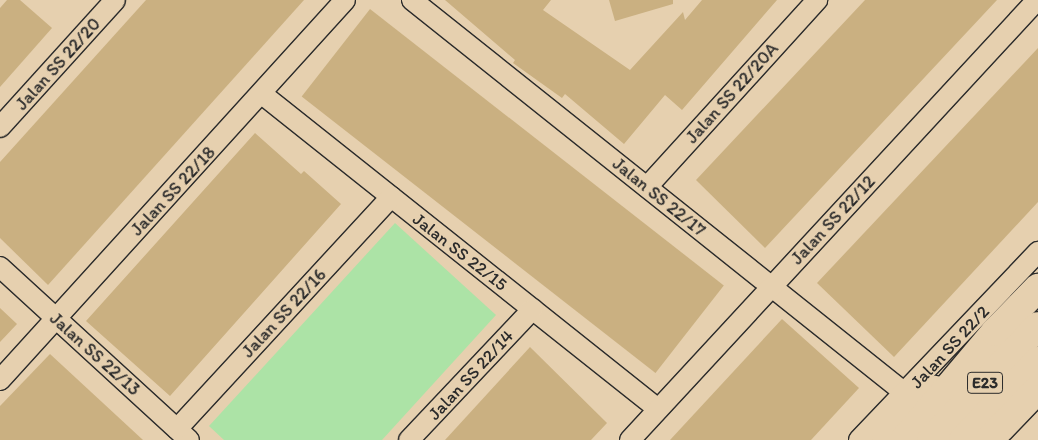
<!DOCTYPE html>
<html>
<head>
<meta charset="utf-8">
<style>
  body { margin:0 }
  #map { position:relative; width:1038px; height:440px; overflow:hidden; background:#e6d0af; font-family:Itim,sans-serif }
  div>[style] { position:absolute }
  .green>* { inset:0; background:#ace3a6 }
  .building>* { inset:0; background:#cab081; transform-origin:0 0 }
  .roads { filter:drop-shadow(1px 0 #2b2b2b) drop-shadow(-1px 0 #2b2b2b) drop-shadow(0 1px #2b2b2b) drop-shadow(0 -1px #2b2b2b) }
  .minor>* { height:20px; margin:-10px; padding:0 10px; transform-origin:10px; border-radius:10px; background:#e6d0af }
  .motorway>* { height:28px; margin:-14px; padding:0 14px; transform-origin:14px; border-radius:14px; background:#e6d0af }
  span { translate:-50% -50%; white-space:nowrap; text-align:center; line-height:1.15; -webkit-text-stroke:4px #e6d0af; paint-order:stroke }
  .shield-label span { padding:1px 4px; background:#e6d0af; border:1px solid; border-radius:4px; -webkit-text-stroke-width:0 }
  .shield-label { font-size:16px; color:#2b2b2b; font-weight:700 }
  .street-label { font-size:18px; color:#2b2b2b }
</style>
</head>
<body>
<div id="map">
  <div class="green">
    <i style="clip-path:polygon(395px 223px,496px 315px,382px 440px,224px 440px,209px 426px)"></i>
  </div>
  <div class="building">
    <i style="clip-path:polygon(7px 0,20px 0,52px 28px,0 87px,0 8px)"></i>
    <i style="clip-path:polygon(146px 0,304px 0,48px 285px,0 238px,0 162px)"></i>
    <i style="clip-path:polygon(445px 0,551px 0,543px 10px,630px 70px,683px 12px,685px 20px,702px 0,777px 0,682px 110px,665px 95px,624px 144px,565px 94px,562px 98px,513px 63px,515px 60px)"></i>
    <i style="clip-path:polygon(609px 0,673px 0,673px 4px,615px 21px)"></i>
    <i style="clip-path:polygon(865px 0,997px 0,765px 248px,696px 180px)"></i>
    <i style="left:370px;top:9px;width:449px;height:111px;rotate:38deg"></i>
    <i style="clip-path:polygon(1038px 48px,1038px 202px,894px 357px,817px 283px)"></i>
    <i style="clip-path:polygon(255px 133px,301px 174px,304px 171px,341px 204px,170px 396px,86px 321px)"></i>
    <i style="clip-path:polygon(0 308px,17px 324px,0 342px)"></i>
    <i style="clip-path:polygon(782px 319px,859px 388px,811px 440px,670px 440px)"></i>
    <i style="clip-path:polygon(530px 347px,607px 423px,591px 440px,445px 440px)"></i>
    <i style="clip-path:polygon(50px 354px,143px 440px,0 440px,0 406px)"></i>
  </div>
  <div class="roads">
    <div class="minor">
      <i style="left:412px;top:0;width:632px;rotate:38.57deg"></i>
      <i style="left:262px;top:94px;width:506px;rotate:38.5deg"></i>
      <i style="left:0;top:127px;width:171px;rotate:-47.8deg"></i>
      <i style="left:647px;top:187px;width:253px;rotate:-47.7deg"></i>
      <i style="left:0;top:267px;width:256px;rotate:42.5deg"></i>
      <i style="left:0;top:380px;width:513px;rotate:-47.76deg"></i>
      <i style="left:177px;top:429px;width:316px;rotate:-47.3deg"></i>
      <i style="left:409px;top:440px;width:180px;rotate:-46.6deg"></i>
      <i style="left:630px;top:440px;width:599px;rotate:-47.23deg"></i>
      <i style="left:859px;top:440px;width:260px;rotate:-46.4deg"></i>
      <i style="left:882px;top:440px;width:76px;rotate:-45.5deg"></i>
    </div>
    <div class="motorway">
      <i style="left:904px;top:440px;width:141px;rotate:-49.9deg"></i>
      <i style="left:995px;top:332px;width:62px;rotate:-45.7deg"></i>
      <i style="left:931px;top:440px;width:156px;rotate:-46.8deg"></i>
      <i style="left:963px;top:440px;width:109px;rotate:-46.5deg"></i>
      <i style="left:989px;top:440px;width:71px;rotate:-46.1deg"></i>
    </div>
  </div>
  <div class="shield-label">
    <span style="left:985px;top:383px">E23</span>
  </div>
  <div class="street-label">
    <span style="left:58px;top:64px;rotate:-48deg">Jalan SS 22/20</span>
    <span style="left:732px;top:93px;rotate:-48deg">Jalan SS 22/20A</span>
    <span style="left:173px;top:191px;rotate:-47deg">Jalan SS 22/18</span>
    <span style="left:659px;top:197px;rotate:39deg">Jalan SS 22/17</span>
    <span style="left:833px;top:220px;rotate:-47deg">Jalan SS 22/12</span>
    <span style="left:460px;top:252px;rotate:38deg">Jalan SS 22/15</span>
    <span style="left:284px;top:313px;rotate:-47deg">Jalan SS 22/16</span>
    <span style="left:950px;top:347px;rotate:-47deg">Jalan SS 22/2</span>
    <span style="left:95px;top:354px;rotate:42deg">Jalan SS 22/13</span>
    <span style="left:471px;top:375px;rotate:-47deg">Jalan SS 22/14</span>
  </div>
</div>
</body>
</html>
